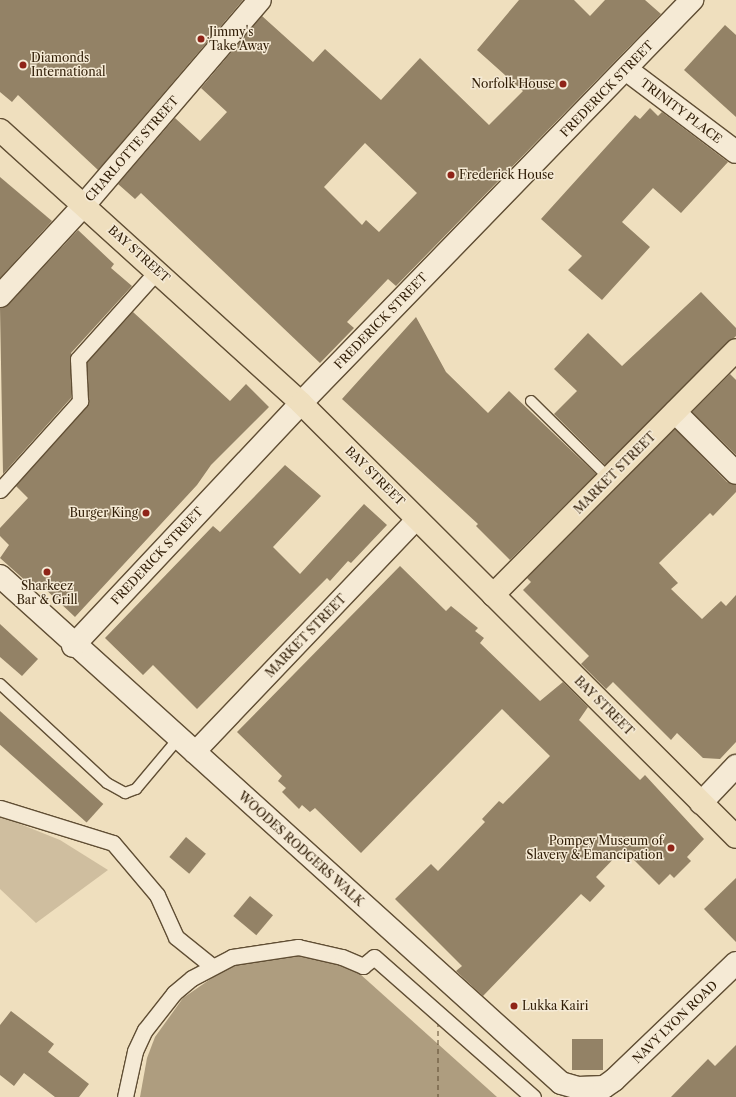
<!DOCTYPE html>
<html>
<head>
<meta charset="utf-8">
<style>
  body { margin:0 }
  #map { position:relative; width:736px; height:1097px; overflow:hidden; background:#efdfbe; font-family:"Libre Caslon Text",serif }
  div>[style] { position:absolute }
  .green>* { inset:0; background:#cfbe9f }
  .water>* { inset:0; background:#ae9d7f }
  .ferry>* { height:1px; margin-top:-0.5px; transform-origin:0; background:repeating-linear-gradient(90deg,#5c4a30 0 5px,transparent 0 9px) }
  .building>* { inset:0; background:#938266; transform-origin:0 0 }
  .roads { filter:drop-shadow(1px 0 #604e34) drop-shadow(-1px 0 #604e34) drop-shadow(0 1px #604e34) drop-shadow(0 -1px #604e34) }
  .service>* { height:10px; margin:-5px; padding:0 5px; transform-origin:5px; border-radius:5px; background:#f5ead5 }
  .pedestrian>* { height:15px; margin:-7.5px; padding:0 7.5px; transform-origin:7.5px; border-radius:7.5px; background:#f5ead5 }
  .minor>* { height:20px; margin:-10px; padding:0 10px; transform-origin:10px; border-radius:10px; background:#f5ead5 }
  .tertiary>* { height:22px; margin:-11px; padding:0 11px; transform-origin:11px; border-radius:11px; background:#f5ead5 }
  .secondary>* { height:22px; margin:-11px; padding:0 11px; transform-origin:11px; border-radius:11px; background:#f5ead5 }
  .primary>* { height:22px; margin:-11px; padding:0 11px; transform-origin:11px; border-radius:11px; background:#efdfbe }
  .trunk>* { height:22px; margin:-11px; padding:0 11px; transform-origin:11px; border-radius:11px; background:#efdfbe }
  .dots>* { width:11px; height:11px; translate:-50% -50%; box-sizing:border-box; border:2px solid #f5ead5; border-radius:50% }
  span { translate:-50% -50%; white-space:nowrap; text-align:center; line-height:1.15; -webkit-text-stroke:3px #f5ead5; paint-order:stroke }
  .poi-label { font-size:12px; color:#301d06 }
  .left { translate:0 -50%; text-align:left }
  .right { translate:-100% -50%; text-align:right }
  .street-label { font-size:12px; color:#301d06 }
</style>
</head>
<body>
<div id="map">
  <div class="green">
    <i style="clip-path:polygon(0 816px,60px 840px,108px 870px,36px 923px,0 889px)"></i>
  </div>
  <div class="water">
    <i style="clip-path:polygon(292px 955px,339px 964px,360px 974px,497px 1097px,140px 1097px,147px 1058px,155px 1037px,183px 998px,222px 971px,244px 962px)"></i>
  </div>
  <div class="ferry">
    <i style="left:438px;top:1022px;width:75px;rotate:90deg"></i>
  </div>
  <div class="building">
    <i style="clip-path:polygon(0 0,243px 0,98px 170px,18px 95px,12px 102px,0 92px)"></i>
    <i style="clip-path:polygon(evenodd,519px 0,574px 0,590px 16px,605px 0,645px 0,661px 14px,396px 286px,388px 279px,347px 322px,354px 328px,320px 363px,141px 193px,135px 199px,118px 184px,175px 118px,200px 141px,227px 112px,201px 88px,262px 16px,313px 62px,325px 49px,381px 100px,420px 58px,489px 125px,523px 91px,477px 50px,519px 0,365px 143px,417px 193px,379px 232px,366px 220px,362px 225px,324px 187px,365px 143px)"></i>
    <i style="clip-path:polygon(725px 25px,736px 35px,736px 117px,684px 70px)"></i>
    <i style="clip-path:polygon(650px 108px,658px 116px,662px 112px,728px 162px,681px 213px,653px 188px,622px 222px,650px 247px,602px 300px,568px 270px,582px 256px,541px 219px,635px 115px,640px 119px)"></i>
    <i style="clip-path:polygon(0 177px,52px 221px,0 278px)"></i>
    <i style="clip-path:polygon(78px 230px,114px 264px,111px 268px,132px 286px,71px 353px,71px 398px,3px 474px,0 308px,9px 304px)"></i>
    <i style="clip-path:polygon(701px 292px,736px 328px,736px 336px,605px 465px,554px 414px,577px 391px,554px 369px,588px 333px,622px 366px)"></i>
    <i style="clip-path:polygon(133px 312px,230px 401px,246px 384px,269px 407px,211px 465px,197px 485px,75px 617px,42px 586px,37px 591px,0 558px,9px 545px,0 536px,0 528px,28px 498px,16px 486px,87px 407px,87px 362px)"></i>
    <i style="clip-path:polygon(416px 317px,446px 372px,488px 413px,509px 391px,596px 474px,510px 560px,476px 526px,478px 524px,342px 399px)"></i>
    <i style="clip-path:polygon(730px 374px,736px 380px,736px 455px,692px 412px)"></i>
    <i style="clip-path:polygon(675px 429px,727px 482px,736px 485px,736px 492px,713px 516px,710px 513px,659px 563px,678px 583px,671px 589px,702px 619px,721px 601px,726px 606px,736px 595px,736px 742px,720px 759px,703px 758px,677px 733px,671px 740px,613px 682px,606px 689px,581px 664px,589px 656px,523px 590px,531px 582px,527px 578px)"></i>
    <i style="clip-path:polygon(285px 465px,321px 496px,273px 547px,300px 574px,364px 504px,387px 525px,351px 563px,348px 561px,330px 581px,327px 578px,197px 709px,153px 665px,143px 675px,105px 638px,213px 526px,220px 532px)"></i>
    <i style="clip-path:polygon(400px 566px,446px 611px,451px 606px,478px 628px,475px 631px,484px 638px,480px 643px,540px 701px,563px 682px,588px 707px,579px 720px,640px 780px,645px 775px,704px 839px,687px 857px,691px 861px,674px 878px,670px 874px,659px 885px,623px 849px,596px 877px,605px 886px,590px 902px,581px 894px,483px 996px,456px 971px,462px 966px,395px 899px,431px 864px,438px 871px,485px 822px,482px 819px,499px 801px,503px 804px,550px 756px,502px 709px,361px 853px,315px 808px,310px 812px,302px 805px,299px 809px,282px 792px,286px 788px,278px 781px,282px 776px,237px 732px)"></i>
    <i style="clip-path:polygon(0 624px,38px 659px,22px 676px,0 657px)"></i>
    <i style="left:0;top:711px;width:139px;height:25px;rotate:42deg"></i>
    <i style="left:186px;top:837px;width:26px;height:26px;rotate:40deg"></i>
    <i style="clip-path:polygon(736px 878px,736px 942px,704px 909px)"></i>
    <i style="left:250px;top:896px;width:30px;height:26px;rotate:40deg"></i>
    <i style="clip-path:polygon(11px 1011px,54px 1044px,48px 1052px,89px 1084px,79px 1097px,55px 1097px,24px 1073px,14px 1086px,0 1075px,0 1025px)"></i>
    <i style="left:572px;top:1039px;width:31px;height:31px"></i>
    <i style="clip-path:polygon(736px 1045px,736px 1097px,671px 1097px,708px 1059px,715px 1066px)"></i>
  </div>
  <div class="roads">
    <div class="service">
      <i style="left:531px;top:401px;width:110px;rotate:44.6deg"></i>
      <i style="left:0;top:684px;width:146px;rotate:42.8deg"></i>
      <i style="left:107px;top:783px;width:21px;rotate:29deg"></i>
      <i style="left:125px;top:793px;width:12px;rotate:-20deg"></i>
      <i style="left:136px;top:789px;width:65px;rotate:-50deg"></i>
    </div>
    <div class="pedestrian">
      <i style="left:0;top:490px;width:120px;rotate:-48deg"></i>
      <i style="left:80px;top:401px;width:42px;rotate:-92.7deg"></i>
      <i style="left:78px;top:359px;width:118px;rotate:-48.1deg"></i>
      <i style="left:0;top:808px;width:118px;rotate:17.2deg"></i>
      <i style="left:113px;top:843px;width:68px;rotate:49.8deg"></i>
      <i style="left:157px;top:895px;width:46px;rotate:65.7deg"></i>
      <i style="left:176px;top:937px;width:46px;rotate:38.9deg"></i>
      <i style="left:125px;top:1097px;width:47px;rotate:-77.7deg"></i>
      <i style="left:135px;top:1051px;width:23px;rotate:-65deg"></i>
      <i style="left:145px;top:1030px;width:47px;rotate:-51.9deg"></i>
      <i style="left:174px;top:993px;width:23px;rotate:-40deg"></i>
      <i style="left:192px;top:978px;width:45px;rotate:-27.7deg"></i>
      <i style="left:232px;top:957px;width:67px;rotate:-8.6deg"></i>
      <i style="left:298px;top:947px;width:45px;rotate:12.8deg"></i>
      <i style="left:342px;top:957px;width:23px;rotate:23deg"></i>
      <i style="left:363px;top:966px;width:14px;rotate:-39deg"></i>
      <i style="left:374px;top:957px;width:212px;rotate:41.4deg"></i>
    </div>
    <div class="minor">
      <i style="left:194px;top:753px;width:323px;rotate:-46.4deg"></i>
    </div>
    <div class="tertiary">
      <i style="left:627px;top:70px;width:136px;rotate:37deg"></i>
      <i style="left:675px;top:412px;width:86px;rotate:45deg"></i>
      <i style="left:701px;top:803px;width:51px;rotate:-46.6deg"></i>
    </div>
    <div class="secondary">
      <i style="left:0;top:296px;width:124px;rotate:-47.3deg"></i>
      <i style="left:84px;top:205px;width:270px;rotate:-49.4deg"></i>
      <i style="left:0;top:576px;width:756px;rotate:42.11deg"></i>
      <i style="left:561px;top:1083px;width:18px;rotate:16deg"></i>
      <i style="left:578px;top:1088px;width:26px;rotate:-2deg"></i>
      <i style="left:604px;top:1087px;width:12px;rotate:-35deg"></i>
      <i style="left:614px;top:1080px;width:169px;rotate:-43.8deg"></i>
      <i style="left:73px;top:646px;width:333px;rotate:-46.8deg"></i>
      <i style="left:301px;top:403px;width:562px;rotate:-45.87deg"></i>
    </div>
    <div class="primary">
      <i style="left:493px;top:595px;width:345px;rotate:-45.2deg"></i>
    </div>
    <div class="trunk">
      <i style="left:0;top:130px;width:406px;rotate:42.2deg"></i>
      <i style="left:301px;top:403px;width:614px;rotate:44.93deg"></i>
    </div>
  </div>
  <div class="dots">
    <i style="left:201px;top:39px;background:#8f2418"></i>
    <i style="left:23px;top:65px;background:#8f2418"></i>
    <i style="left:563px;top:84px;background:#8f2418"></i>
    <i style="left:451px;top:175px;background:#8f2418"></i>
    <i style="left:146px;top:513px;background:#8f2418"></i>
    <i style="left:47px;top:572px;background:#8f2418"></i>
    <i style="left:671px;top:848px;background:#8f2418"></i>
    <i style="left:514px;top:1006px;background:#8f2418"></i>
  </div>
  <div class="poi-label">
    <span class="left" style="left:209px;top:39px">Jimmy's<br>Take Away</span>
    <span class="left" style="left:31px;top:65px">Diamonds<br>International</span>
    <span class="right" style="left:555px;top:84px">Norfolk House</span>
    <span class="left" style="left:459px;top:175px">Frederick House</span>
    <span class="right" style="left:138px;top:513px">Burger King</span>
    <span style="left:47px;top:593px">Sharkeez<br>Bar &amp; Grill</span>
    <span class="right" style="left:663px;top:848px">Pompey Museum of<br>Slavery &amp; Emancipation</span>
    <span class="left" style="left:522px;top:1006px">Lukka Kairi</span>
  </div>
  <div class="street-label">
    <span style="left:607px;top:89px;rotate:-46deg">FREDERICK STREET</span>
    <span style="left:681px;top:111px;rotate:37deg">TRINITY PLACE</span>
    <span style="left:132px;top:149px;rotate:-49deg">CHARLOTTE STREET</span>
    <span style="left:139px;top:254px;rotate:42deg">BAY STREET</span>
    <span style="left:381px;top:321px;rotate:-46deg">FREDERICK STREET</span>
    <span style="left:615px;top:473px;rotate:-45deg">MARKET STREET</span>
    <span style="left:375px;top:476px;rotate:45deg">BAY STREET</span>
    <span style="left:157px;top:556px;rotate:-47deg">FREDERICK STREET</span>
    <span style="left:306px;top:636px;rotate:-46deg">MARKET STREET</span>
    <span style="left:604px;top:706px;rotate:45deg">BAY STREET</span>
    <span style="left:301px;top:849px;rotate:42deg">WOODES RODGERS WALK</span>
    <span style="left:675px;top:1022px;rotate:-44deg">NAVY LYON ROAD</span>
  </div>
</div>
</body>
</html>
